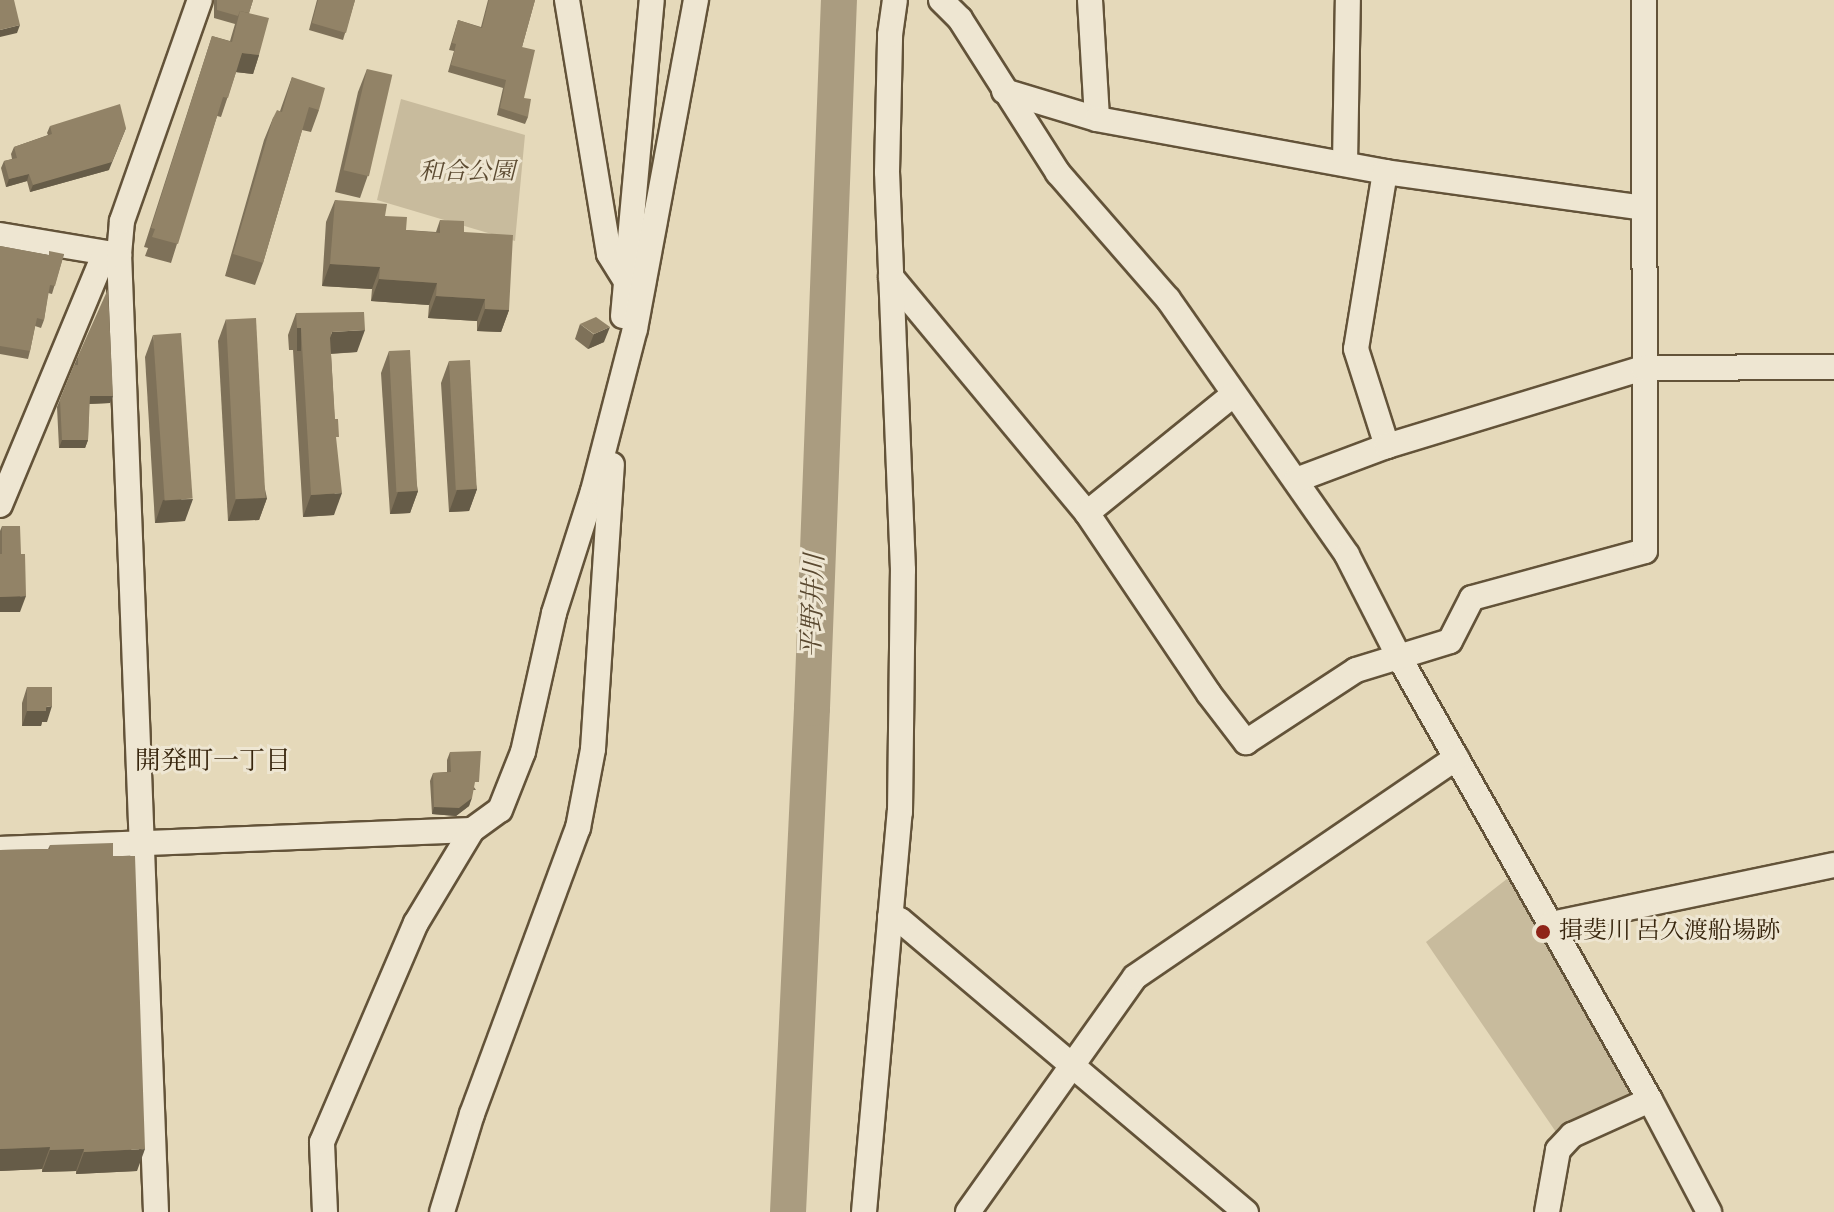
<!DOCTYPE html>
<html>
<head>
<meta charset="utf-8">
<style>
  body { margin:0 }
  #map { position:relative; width:1834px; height:1212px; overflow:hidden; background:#e5d9ba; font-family:"Libre Bodoni","Noto Serif JP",serif }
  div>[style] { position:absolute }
  .green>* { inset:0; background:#c8bb9d }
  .river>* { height:36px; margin:-18px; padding:0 18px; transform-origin:18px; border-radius:18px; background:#aa9c80 }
  .roads { filter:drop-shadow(2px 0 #635339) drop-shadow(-2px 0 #635339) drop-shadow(0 2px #635339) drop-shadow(0 -2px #635339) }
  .minor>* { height:24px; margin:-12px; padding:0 12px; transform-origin:12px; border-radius:12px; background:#eee6d2 }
  .wall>* { inset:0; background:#7e7159 }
  .shaded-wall>* { inset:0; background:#665c48; transform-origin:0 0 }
  .building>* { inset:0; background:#928367; transform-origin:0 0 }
  .dots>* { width:22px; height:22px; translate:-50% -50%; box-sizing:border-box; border:4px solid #eee6d2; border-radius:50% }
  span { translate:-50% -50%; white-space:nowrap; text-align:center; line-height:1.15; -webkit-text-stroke:6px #eee6d2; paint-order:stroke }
  .park-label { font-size:24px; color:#5c4b32; font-style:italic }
  .poi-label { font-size:24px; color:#38260e }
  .left { translate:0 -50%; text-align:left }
  .water-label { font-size:26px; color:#5a4930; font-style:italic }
  .neighbourhood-label { font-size:26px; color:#38260e }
</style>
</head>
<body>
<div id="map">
  <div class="green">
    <i style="clip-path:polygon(401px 99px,525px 135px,515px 241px,377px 200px)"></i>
    <i style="clip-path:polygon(1512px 875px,1642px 1095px,1558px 1135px,1426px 942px)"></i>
  </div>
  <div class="river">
    <i style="left:788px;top:1212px;width:505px;rotate:-87.27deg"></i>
    <i style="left:812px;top:708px;width:709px;rotate:-87.82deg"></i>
  </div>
  <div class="roads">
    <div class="minor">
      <i style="left:567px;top:0;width:257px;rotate:80.6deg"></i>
      <i style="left:609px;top:254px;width:32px;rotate:58deg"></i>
      <i style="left:941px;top:0;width:27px;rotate:45deg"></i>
      <i style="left:960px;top:19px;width:183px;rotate:57.5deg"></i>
      <i style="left:1058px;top:173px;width:167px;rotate:48.9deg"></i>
      <i style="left:1168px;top:299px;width:312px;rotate:55deg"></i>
      <i style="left:1347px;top:555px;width:114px;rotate:63deg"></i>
      <i style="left:1399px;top:657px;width:509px;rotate:60.46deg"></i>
      <i style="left:1650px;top:1100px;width:127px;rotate:62.2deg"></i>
      <i style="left:1090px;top:0;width:119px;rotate:86.6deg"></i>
      <i style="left:1004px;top:91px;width:97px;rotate:16.8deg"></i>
      <i style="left:1097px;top:119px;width:293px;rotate:10.4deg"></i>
      <i style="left:1385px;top:172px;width:260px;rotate:7.9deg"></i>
      <i style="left:1345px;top:164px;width:164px;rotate:-89deg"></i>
      <i style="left:1385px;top:172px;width:179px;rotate:99.3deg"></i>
      <i style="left:1356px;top:349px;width:102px;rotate:72.3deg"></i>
      <i style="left:0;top:235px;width:121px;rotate:9.5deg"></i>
      <i style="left:891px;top:277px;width:307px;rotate:50.3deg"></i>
      <i style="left:1087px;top:513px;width:218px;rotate:56deg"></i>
      <i style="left:1209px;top:694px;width:61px;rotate:52.4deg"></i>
      <i style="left:1246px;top:742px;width:131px;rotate:-33.2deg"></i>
      <i style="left:1356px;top:670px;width:98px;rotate:-17.1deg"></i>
      <i style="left:1450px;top:641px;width:48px;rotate:-62.9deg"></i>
      <i style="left:1472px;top:598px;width:179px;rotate:-15.2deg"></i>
      <i style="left:1645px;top:551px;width:551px;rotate:-90.1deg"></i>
      <i style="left:623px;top:316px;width:317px;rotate:-84.8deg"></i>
      <i style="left:1296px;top:480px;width:97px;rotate:-20.5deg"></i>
      <i style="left:1387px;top:446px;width:268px;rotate:-16.9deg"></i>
      <i style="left:1643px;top:368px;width:191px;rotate:-0.3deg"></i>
      <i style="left:0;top:505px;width:273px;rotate:-67.4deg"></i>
      <i style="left:1087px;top:513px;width:189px;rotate:-39deg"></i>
      <i style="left:0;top:849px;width:472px;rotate:-2.3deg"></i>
      <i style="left:890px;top:917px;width:10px;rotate:17deg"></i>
      <i style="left:900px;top:920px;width:453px;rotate:40.2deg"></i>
      <i style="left:1551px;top:924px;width:289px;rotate:-11.8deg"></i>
      <i style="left:156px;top:1212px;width:958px;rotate:-92.21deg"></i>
      <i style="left:119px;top:255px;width:34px;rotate:-85deg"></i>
      <i style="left:122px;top:221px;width:234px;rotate:-70.6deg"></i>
      <i style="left:325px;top:1212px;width:70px;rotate:-92.5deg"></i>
      <i style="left:322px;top:1142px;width:238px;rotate:-66.8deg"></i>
      <i style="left:416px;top:923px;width:109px;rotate:-58.9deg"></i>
      <i style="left:472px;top:830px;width:34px;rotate:-36deg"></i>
      <i style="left:500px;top:810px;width:62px;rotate:-68.4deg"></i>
      <i style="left:523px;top:752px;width:142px;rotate:-77.4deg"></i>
      <i style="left:554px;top:613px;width:128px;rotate:-72.3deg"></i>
      <i style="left:593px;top:491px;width:167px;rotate:-75.5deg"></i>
      <i style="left:635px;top:329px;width:335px;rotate:-79.5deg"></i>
      <i style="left:442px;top:1212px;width:102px;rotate:-73deg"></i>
      <i style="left:472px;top:1114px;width:305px;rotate:-69.7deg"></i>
      <i style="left:578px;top:828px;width:80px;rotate:-79.2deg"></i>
      <i style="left:593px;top:749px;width:285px;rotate:-86.2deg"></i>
      <i style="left:864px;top:1212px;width:402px;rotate:-84.9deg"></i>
      <i style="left:900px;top:812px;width:242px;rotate:-89.3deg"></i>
      <i style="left:903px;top:570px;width:398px;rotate:-92.3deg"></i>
      <i style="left:887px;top:172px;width:137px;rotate:-88.7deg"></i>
      <i style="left:890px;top:35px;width:35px;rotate:-82deg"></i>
      <i style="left:968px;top:1212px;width:288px;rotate:-54.6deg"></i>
      <i style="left:1135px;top:977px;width:389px;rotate:-34.3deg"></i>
      <i style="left:1547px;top:1212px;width:63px;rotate:-79.9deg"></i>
      <i style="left:1558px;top:1150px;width:21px;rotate:-47deg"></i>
      <i style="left:1572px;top:1135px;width:85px;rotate:-24.2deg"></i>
    </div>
  </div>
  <div class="wall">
    <i style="clip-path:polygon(214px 0,253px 0,249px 13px,259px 55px,253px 74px,236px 72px,221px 117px,217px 116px,171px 263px,145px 256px,148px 248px,144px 247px,212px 36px,230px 41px,235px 24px,214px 18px)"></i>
    <i style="clip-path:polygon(317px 0,355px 0,343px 40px,309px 30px)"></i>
    <i style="clip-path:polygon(488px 0,535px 0,522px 47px,524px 98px,528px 117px,525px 124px,497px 115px,503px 88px,448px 72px,454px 51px,449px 50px,458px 20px,481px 27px)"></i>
    <i style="clip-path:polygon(367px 69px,368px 175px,360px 198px,335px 192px,358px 92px)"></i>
    <i style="clip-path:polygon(292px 77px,319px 110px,311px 132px,302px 130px,263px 263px,255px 285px,225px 276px,264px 140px,273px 118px,280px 111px)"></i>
    <i style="clip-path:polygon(50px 126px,109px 170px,30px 192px,27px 181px,6px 187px,1px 168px,4px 161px,12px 159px,11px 154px,14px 147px,48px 135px,47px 133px)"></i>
    <i style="clip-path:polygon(335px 200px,385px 216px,406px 230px,436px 232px,440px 220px,464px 232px,509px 310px,501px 332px,477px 331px,477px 321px,428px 318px,429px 305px,371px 301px,372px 289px,322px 286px,326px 222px)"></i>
    <i style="clip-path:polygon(0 246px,48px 255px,64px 254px,52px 294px,48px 293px,44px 320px,41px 328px,35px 326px,30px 351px,28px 359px,0 354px)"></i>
    <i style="clip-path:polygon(296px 313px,357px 352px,331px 354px,336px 444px,334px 515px,303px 517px,293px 350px,289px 350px,288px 335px)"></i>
    <i style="clip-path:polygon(226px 319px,267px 498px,259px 520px,228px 521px,218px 341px)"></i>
    <i style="clip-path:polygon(580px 324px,604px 342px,588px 349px,575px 339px)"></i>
    <i style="clip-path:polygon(153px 335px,185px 521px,155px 523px,145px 357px)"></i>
    <i style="clip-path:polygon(389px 351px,418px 491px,410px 513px,390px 514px,381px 373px)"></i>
    <i style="clip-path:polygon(78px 356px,110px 403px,89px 404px,88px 440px,85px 448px,59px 448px,57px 407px)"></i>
    <i style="clip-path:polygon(449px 361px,477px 489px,469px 511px,449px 512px,441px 383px)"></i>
    <i style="clip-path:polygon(2px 526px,21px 554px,20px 612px,0 612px,0 531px)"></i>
    <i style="clip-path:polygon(27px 687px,47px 722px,42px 722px,41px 726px,22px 726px,22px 703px)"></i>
    <i style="clip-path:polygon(450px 752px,476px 790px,473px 790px,469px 806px,456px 816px,432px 814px,430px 781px,433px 773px,447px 772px,447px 760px)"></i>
    <i style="clip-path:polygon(50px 845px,137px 1171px,76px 1174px,76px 1171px,42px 1172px,42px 1169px,0 1171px,0 850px,48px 849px)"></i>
  </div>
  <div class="shaded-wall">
    <i style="clip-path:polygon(20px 25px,17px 33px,0 37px,0 30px)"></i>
    <i style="clip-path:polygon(242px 53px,259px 55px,253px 74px,235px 72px)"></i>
    <i style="clip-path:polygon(126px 128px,109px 170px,30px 192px,33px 185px)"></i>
    <i style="clip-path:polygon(29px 174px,27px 181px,6px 187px,9px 179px)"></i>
    <i style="clip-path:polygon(330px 264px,380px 267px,372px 289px,322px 286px)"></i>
    <i style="clip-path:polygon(379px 279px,437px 283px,429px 305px,371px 301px)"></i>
    <i style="clip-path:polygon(436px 296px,485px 299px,477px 321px,428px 318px)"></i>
    <i style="clip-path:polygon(485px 309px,509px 310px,501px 332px,477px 331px)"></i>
    <i style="clip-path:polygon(610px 327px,604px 342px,588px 349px,594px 334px)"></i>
    <i style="left:297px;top:328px;width:4px;height:23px"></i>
    <i style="clip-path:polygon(365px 330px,357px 352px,324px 354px,332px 332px)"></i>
    <i style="clip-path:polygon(90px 396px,113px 396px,110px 403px,87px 404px)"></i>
    <i style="clip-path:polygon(62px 440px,88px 440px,85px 448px,59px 448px)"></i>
    <i style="clip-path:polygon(477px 489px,469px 511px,449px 512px,457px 490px)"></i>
    <i style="clip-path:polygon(418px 491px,410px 513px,390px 514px,398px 492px)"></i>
    <i style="clip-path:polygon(342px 493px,334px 515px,303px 517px,311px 495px)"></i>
    <i style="clip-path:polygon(267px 498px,259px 520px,228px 521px,236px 499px)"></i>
    <i style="clip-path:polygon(193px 499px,185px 521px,155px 523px,163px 500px)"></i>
    <i style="clip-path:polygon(26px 596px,20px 612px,0 612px,0 597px)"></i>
    <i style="clip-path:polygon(52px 706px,47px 722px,42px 722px,41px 726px,22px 726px,27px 711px)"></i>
    <i style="clip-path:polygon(472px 798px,469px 806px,456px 816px,432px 814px,434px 807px)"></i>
    <i style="clip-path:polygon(50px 1147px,42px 1169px,0 1171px,0 1149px)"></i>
    <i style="clip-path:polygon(84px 1149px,76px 1171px,42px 1172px,50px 1150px)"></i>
    <i style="clip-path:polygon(145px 1149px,137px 1171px,76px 1174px,84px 1152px)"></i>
  </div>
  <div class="building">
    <i style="clip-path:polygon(0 0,14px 0,20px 25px,0 30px)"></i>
    <i style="clip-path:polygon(217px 0,253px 0,249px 13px,240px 11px,238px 16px,217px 10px)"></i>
    <i style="clip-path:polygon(318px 0,355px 0,346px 33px,312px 23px)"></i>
    <i style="clip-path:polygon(489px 0,535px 0,522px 47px,535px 50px,524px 98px,531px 99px,528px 117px,500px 108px,506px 80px,451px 65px,456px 44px,452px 43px,458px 20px,482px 28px)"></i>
    <i style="clip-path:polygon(240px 11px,269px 18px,259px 55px,242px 53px,228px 98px,223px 97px,178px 244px,152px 237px,155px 229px,151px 228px,212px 36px,232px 42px)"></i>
    <i style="left:367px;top:69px;width:26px;height:104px;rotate:13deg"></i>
    <i style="clip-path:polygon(292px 77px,325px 88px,319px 110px,309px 107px,263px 263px,233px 254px,273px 118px,277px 110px,282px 112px)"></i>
    <i style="clip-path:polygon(120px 104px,126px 128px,112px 162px,33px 185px,29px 174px,9px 179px,4px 161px,17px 158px,14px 147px,52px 134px,50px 126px)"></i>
    <i style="clip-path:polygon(335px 200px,387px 204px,385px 216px,407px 217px,406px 230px,440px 233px,440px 220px,464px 221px,464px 232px,513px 235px,509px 310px,485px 309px,485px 299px,436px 296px,437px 283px,379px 279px,380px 267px,330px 264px)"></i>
    <i style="clip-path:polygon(0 246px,49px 255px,49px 251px,64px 254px,55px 286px,50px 285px,44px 320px,37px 318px,30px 351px,0 346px)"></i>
    <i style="clip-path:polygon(108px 289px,113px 396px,90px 396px,88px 440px,62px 440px,60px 400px,74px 365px,78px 365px,78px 356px)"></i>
    <i style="clip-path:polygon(364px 312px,365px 330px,332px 332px,330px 338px,335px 419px,338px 419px,339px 437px,336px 437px,342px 493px,311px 495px,301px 328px,297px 328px,296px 313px)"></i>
    <i style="clip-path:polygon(596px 317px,610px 327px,594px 334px,580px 324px)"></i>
    <i style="left:256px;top:318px;width:180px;height:30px;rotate:87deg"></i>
    <i style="left:181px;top:333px;width:166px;height:28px;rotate:86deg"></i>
    <i style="left:410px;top:350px;width:141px;height:21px;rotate:87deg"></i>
    <i style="left:470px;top:360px;width:129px;height:21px;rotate:87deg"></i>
    <i style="clip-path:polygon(2px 526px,20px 526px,21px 554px,25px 554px,26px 596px,0 597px,0 554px,2px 554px)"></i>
    <i style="clip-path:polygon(27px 687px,52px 687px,52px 706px,46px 707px,46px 711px,27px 711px)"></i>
    <i style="clip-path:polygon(481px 751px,479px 782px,475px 782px,472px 798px,459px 808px,434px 807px,433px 773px,451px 772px,450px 752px)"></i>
    <i style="clip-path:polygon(113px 843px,113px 856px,135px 856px,145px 1149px,84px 1152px,84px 1149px,50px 1150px,50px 1147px,0 1149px,0 850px,50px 849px,50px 845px)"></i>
  </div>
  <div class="dots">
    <i style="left:1543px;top:932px;background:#8f2418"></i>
  </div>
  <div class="park-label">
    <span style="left:467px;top:173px">和合公園</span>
  </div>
  <div class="poi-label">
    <span class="left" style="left:1559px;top:932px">揖斐川 呂久渡船場跡</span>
  </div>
  <div class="water-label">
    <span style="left:814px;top:606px;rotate:-88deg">平野井川</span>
  </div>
  <div class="neighbourhood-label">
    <span style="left:213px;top:762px">開発町一丁目</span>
  </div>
</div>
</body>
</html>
